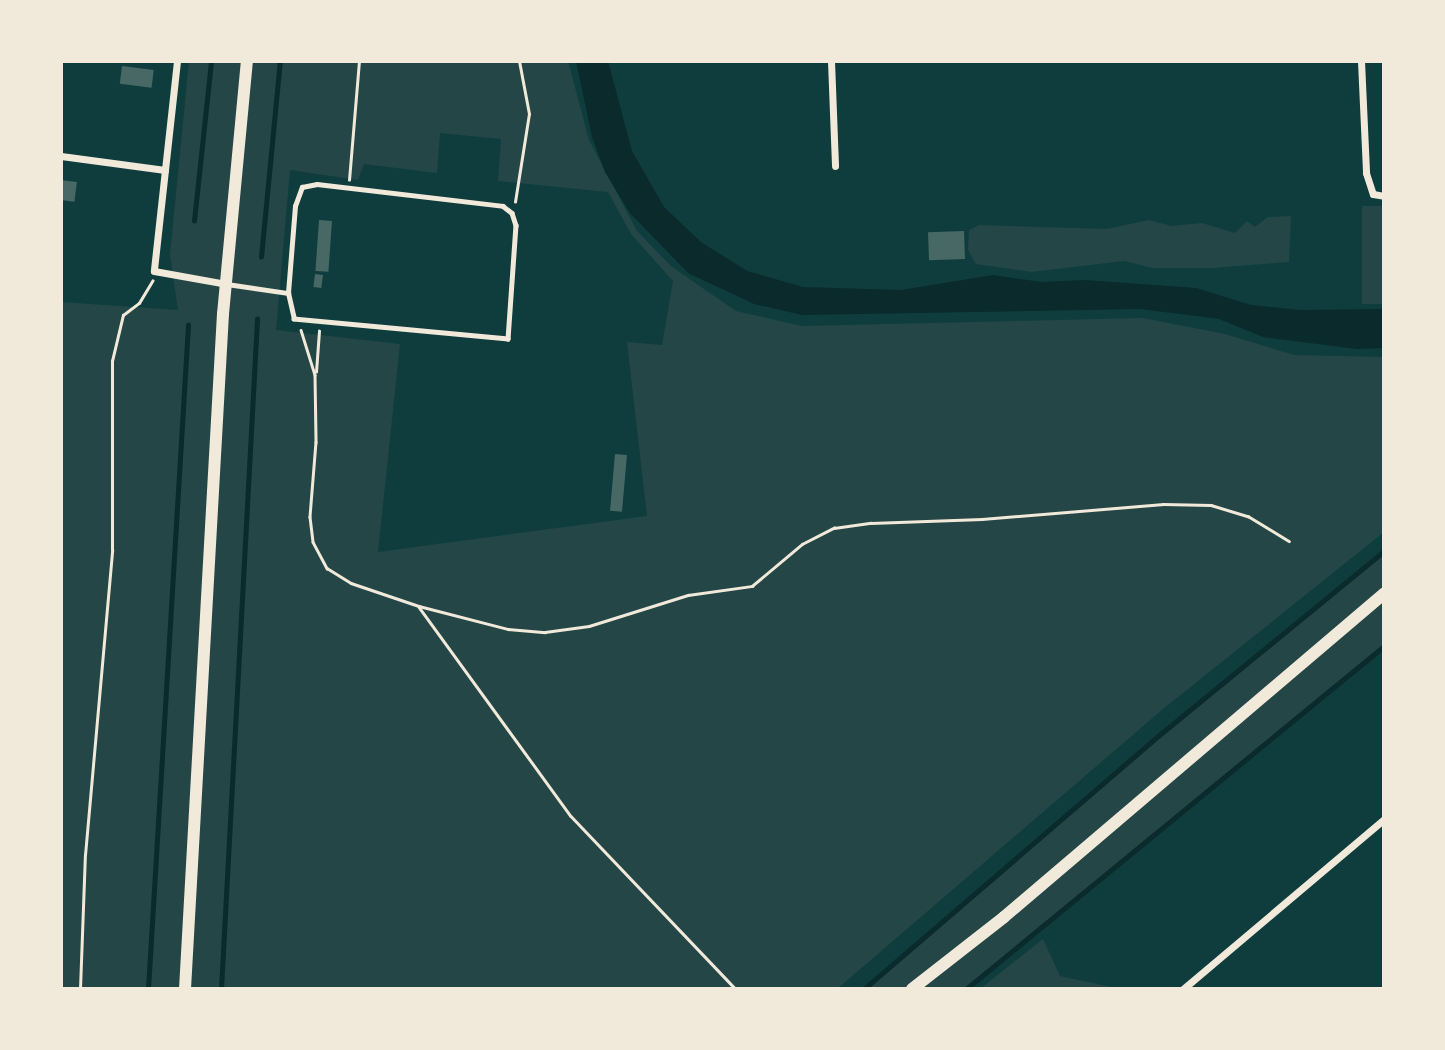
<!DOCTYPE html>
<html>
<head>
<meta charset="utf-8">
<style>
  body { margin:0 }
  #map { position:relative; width:1445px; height:1050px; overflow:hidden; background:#0f3d3e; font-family:"Fira Sans Condensed",sans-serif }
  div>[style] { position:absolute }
  .green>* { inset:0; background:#244646; transform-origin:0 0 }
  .water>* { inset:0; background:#0a2a2b }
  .stream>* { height:4.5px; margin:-2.25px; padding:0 2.25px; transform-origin:2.25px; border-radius:2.25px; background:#0a2a2b }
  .building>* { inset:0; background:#486865; transform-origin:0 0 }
  .path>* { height:2.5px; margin:-1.25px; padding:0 1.25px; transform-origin:1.25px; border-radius:1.25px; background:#f1e9da }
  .service>* { height:4.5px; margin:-2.25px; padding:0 2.25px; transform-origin:2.25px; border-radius:2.25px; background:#f1e9da }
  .minor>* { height:7px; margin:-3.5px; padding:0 3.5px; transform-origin:3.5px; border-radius:3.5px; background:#f1e9da }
  .secondary>* { height:12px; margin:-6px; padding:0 6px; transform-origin:6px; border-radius:6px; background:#f1e9da }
  .primary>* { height:12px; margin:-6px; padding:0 6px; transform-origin:6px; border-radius:6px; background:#f1e9da }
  span { translate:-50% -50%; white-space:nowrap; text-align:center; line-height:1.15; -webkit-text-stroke:7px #f1e9da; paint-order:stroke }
  .frame { position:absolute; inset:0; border:63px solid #f1e9da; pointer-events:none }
</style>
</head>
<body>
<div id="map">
  <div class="green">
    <i style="clip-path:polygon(evenodd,189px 61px,568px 61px,589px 140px,637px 231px,672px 267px,736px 311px,802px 326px,1143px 318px,1225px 334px,1294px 355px,1384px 357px,1384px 532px,1163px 709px,837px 989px,61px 989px,61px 302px,178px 310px,170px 255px,189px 61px,440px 133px,501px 139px,498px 181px,608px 192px,631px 234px,673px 281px,662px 345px,627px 342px,647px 516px,378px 552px,400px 344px,276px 330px,290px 170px,358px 180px,364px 164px,437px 173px,440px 133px)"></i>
    <i style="left:1384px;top:206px;width:98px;height:22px;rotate:90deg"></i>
    <i style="clip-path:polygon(1291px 216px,1289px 262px,1213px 268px,1152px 268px,1124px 261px,1031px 272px,976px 264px,968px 250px,969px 230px,979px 225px,1107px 229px,1149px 220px,1171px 226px,1202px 223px,1235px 233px,1247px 221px,1255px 227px,1268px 217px)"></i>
    <i style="clip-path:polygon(1384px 551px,1384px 646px,966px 989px,864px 989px,1152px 741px)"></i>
    <i style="clip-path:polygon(1043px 939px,1060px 976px,1121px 989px,980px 989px)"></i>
  </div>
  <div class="water">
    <i style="clip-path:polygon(576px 61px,608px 61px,632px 151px,664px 207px,701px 242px,747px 271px,803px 287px,901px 290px,993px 275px,1041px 282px,1085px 280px,1196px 288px,1251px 305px,1301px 310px,1384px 309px,1384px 348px,1357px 349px,1263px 337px,1219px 319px,1140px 309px,802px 315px,754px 304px,688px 273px,629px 212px,605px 172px,592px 137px)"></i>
  </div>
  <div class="stream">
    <i style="left:194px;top:221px;width:161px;rotate:-83.9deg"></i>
    <i style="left:261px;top:257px;width:197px;rotate:-84.5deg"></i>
    <i style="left:148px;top:989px;width:665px;rotate:-86.55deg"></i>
    <i style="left:221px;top:989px;width:671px;rotate:-86.92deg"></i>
    <i style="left:864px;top:989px;width:380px;rotate:-40.7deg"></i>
    <i style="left:1152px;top:741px;width:300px;rotate:-39.3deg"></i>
    <i style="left:966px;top:989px;width:541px;rotate:-39.37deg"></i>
  </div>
  <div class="building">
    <i style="left:122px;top:66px;width:32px;height:18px;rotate:7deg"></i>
    <i style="left:61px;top:180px;width:16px;height:20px;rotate:7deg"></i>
    <i style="left:319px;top:220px;width:13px;height:51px;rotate:4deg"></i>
    <i style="left:964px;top:231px;width:28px;height:36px;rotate:88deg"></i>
    <i style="left:315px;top:274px;width:8px;height:13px;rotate:7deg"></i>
    <i style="left:615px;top:454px;width:12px;height:57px;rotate:5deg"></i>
  </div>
  <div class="path">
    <i style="left:349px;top:180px;width:119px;rotate:-85.2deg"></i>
    <i style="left:515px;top:202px;width:89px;rotate:-81deg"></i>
    <i style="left:529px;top:114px;width:54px;rotate:-100.7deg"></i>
    <i style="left:301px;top:330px;width:47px;rotate:72.7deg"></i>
    <i style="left:315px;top:375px;width:67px;rotate:89.1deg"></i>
    <i style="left:316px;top:442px;width:75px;rotate:94.6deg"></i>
    <i style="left:310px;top:517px;width:25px;rotate:83deg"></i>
    <i style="left:313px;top:542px;width:30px;rotate:62deg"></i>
    <i style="left:327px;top:568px;width:28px;rotate:32deg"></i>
    <i style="left:351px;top:583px;width:72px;rotate:18.7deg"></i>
    <i style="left:419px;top:606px;width:92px;rotate:14.5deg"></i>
    <i style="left:508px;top:629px;width:37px;rotate:5deg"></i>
    <i style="left:545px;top:632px;width:44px;rotate:-7.8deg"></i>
    <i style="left:589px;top:626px;width:104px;rotate:-17.4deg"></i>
    <i style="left:688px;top:595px;width:65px;rotate:-8deg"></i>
    <i style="left:752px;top:586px;width:65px;rotate:-40deg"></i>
    <i style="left:802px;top:544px;width:36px;rotate:-27deg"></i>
    <i style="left:834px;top:528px;width:37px;rotate:-8deg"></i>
    <i style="left:871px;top:523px;width:111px;rotate:-2.1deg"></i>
    <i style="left:982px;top:519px;width:182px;rotate:-4.7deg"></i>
    <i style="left:1163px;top:504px;width:48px;rotate:1.2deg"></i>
    <i style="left:1211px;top:505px;width:39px;rotate:17deg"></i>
    <i style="left:1248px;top:516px;width:48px;rotate:31.4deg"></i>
    <i style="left:316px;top:372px;width:41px;rotate:-85.8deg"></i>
    <i style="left:419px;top:607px;width:258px;rotate:54deg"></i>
    <i style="left:571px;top:816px;width:239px;rotate:46.4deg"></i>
    <i style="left:80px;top:989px;width:134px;rotate:-87.9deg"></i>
    <i style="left:85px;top:855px;width:306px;rotate:-84.9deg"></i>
    <i style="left:112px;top:550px;width:189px;rotate:-90deg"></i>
    <i style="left:112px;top:361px;width:47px;rotate:-76.6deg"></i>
    <i style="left:123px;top:315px;width:20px;rotate:-37deg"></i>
    <i style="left:139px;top:303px;width:26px;rotate:-59deg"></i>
  </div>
  <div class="service">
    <i style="left:317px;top:184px;width:187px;rotate:6.7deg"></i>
    <i style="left:503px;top:206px;width:11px;rotate:38deg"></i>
    <i style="left:512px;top:213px;width:13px;rotate:72deg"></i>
    <i style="left:516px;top:225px;width:114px;rotate:94deg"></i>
    <i style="left:508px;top:339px;width:215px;rotate:-174.7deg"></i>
    <i style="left:294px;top:319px;width:27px;rotate:-103deg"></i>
    <i style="left:288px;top:293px;width:87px;rotate:-85.4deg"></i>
    <i style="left:295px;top:206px;width:20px;rotate:-70deg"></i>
    <i style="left:302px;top:187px;width:15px;rotate:-11deg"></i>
    <i style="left:227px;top:284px;width:62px;rotate:8.4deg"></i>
  </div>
  <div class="minor">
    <i style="left:177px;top:61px;width:211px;rotate:96.3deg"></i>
    <i style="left:154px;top:271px;width:73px;rotate:10.2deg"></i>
    <i style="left:831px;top:61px;width:105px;rotate:87.8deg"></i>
    <i style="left:1361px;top:61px;width:112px;rotate:87.4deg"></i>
    <i style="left:1366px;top:173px;width:22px;rotate:72deg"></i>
    <i style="left:1373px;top:194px;width:11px;rotate:10deg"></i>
    <i style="left:61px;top:156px;width:105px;rotate:7.7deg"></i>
    <i style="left:1183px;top:989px;width:263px;rotate:-40.2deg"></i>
  </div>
  <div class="secondary">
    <i style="left:912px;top:989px;width:117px;rotate:-38deg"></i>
    <i style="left:1004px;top:917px;width:499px;rotate:-40.4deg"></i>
  </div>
  <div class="primary">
    <i style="left:185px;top:989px;width:676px;rotate:-86.78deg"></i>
    <i style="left:223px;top:314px;width:254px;rotate:-84.6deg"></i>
  </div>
  <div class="frame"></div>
</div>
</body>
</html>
